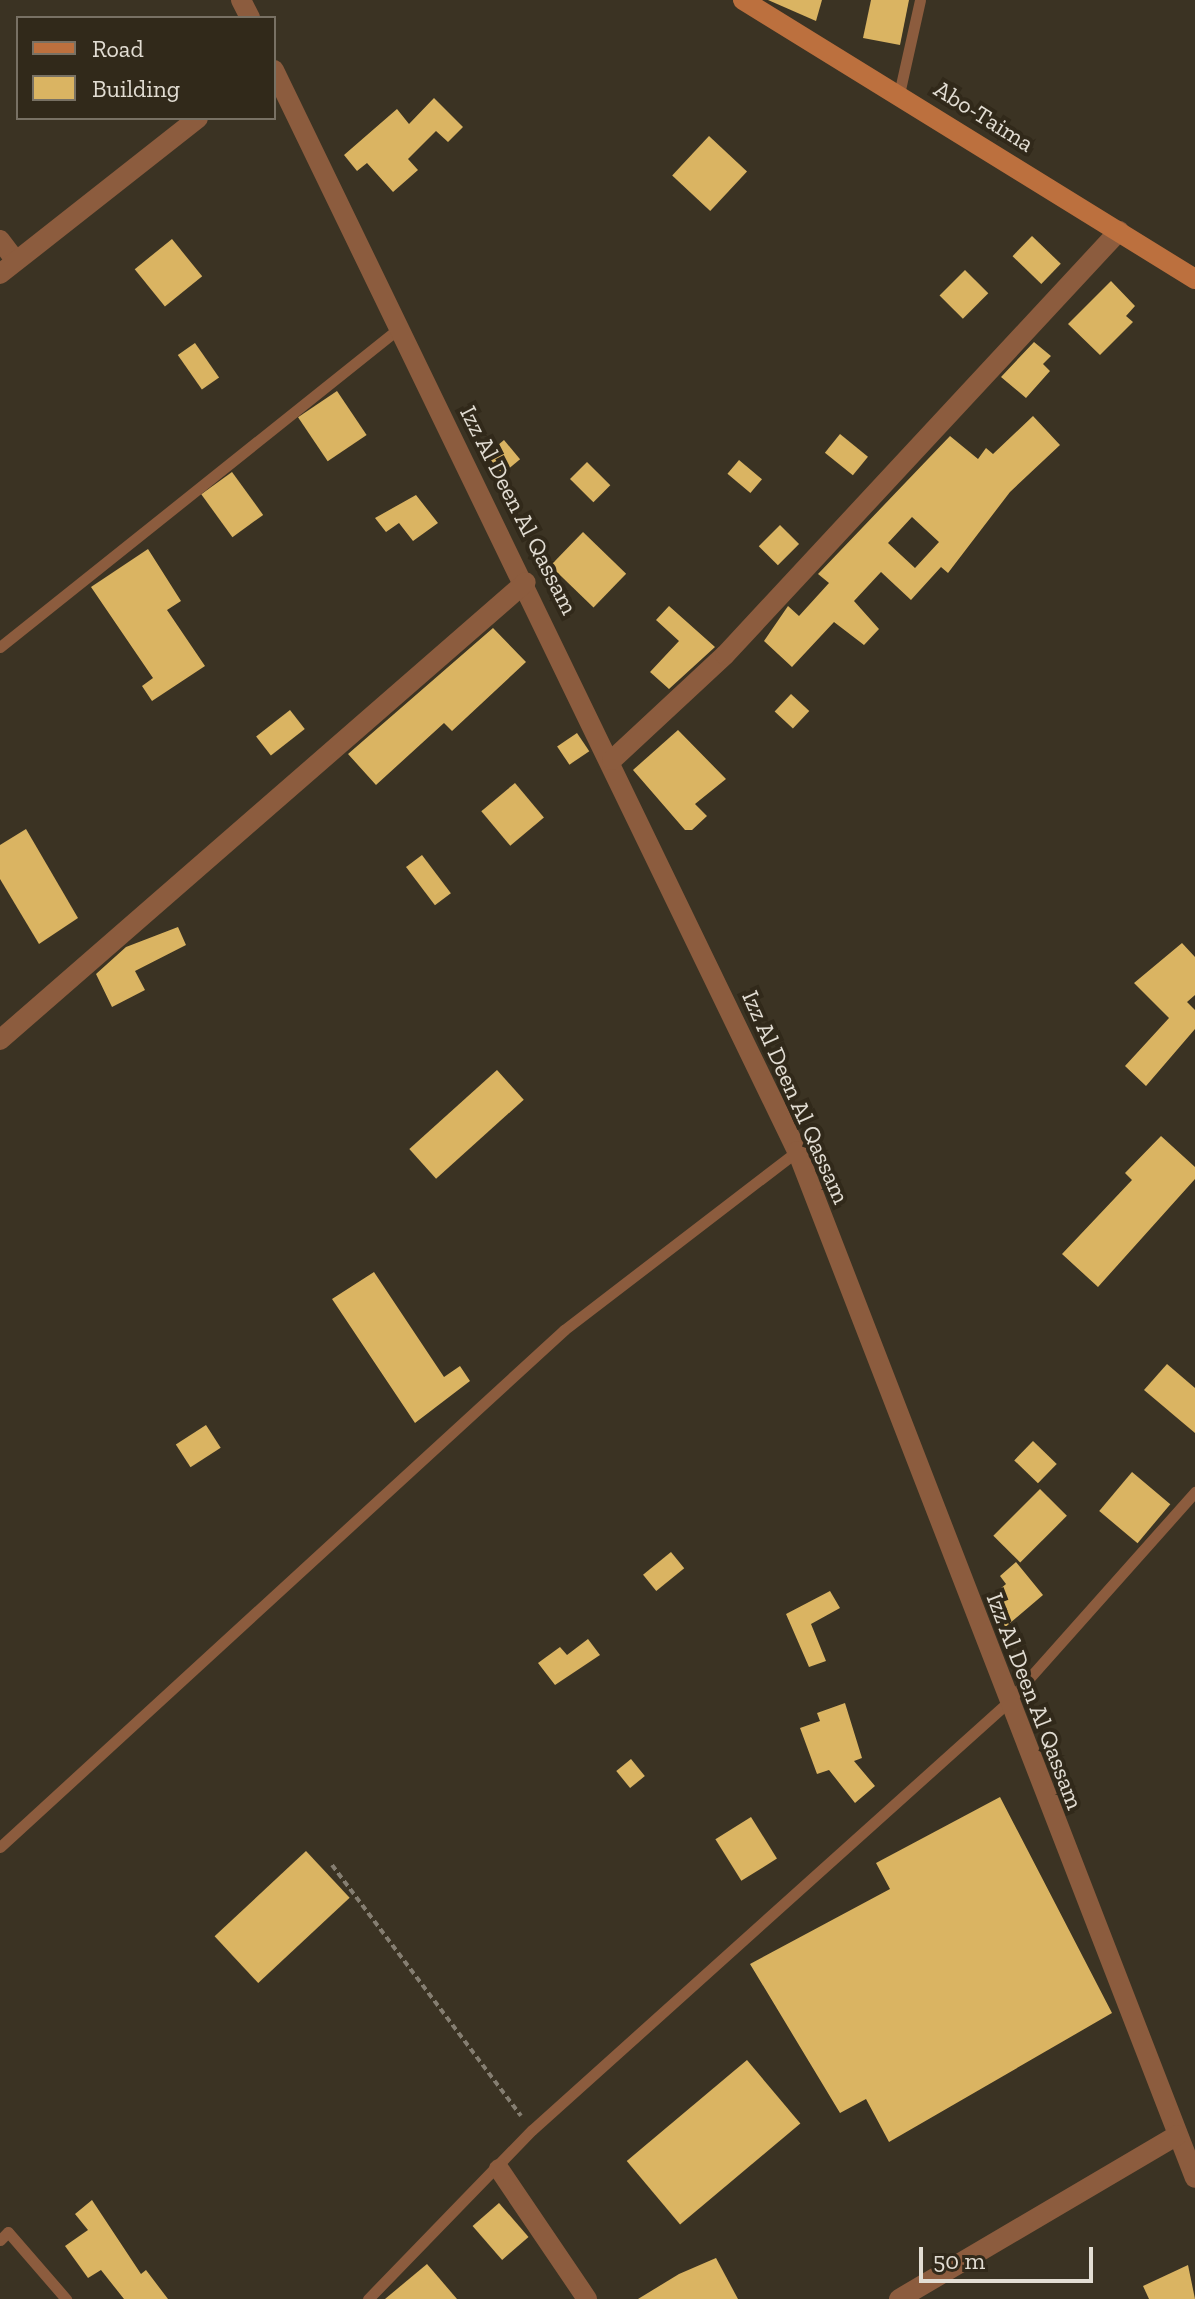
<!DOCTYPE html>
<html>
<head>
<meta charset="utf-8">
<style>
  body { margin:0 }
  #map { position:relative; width:1195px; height:2299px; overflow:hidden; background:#3b3323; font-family:"Zilla Slab",serif }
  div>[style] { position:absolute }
  .building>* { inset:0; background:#dab462; transform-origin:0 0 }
  .path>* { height:4px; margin-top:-2px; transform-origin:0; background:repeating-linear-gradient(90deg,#857e71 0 6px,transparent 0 10px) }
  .lane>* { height:11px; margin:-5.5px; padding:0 5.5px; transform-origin:5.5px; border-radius:5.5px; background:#8c5c3e }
  .street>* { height:20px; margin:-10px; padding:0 10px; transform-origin:10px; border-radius:10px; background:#8c5c3e }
  .secondary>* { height:20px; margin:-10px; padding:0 10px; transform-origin:10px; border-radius:10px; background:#bc703e }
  span { translate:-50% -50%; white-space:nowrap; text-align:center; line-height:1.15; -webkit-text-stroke:8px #31291a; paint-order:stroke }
  .street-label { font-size:24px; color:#e2ddd3 }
  .legend { position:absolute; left:16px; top:16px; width:260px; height:104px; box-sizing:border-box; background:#31291a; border:2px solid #787164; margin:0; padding:10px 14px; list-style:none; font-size:24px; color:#e2ddd3 }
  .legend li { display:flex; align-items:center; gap:16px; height:40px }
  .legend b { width:40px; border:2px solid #787164 }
  .scale { position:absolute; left:919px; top:2247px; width:174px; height:36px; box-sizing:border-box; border:4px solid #e2ddd3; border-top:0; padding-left:10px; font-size:24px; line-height:28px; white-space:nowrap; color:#e2ddd3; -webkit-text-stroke:6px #31291a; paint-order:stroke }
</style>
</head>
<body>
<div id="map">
  <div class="building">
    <i style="clip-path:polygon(768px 0,822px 0,816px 21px)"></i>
    <i style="clip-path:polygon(871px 0,909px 0,900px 45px,863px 38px)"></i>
    <i style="clip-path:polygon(434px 98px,463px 127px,448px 142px,436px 131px,408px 159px,418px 170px,393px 192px,367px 163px,357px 171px,344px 155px,397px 109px,409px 124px)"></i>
    <i style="left:709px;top:136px;width:52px;height:54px;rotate:43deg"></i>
    <i style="left:1032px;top:236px;width:40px;height:28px;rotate:44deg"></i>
    <i style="left:172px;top:239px;width:48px;height:48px;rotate:51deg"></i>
    <i style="left:965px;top:270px;width:33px;height:36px;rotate:45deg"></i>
    <i style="clip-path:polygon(1111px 281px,1135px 306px,1126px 316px,1133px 322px,1100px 355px,1068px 324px)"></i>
    <i style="clip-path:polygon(1034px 342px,1051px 356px,1043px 364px,1050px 371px,1026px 398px,1001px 377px)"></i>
    <i style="left:195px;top:343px;width:42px;height:21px;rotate:55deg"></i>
    <i style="left:337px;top:391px;width:53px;height:47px;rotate:56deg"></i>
    <i style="clip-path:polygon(evenodd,1033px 416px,1060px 445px,1010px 492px,948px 573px,941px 567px,911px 600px,881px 572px,854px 601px,879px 629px,864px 645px,834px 622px,792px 667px,764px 641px,788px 606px,799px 616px,829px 583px,818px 574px,950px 436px,978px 459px,986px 448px,993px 454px,1033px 416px,912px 517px,939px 542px,915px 568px,888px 543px,912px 517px)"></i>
    <i style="left:840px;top:434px;width:36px;height:24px;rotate:39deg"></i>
    <i style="left:504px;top:440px;width:25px;height:23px;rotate:50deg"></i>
    <i style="left:739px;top:460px;width:30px;height:18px;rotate:40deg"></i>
    <i style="left:587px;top:462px;width:33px;height:24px;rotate:45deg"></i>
    <i style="left:232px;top:472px;width:53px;height:38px;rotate:54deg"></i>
    <i style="clip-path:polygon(416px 495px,438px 523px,413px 541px,399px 523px,386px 532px,375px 518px)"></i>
    <i style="left:780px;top:525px;width:27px;height:30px;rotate:45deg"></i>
    <i style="left:583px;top:532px;width:60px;height:47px;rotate:44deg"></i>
    <i style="clip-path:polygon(148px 549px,181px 601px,167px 610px,205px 666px,152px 701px,142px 686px,153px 678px,91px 587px)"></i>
    <i style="clip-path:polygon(669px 606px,715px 647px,669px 689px,650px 672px,679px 641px,656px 620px)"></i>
    <i style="clip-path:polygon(493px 628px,526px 662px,452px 731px,444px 723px,376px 785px,348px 754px)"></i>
    <i style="left:791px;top:694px;width:25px;height:24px;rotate:43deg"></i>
    <i style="left:290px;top:710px;width:24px;height:43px;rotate:52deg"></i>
    <i style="clip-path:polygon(678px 730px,726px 779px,695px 804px,707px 816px,692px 830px,685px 830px,633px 770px)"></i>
    <i style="left:577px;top:733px;width:22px;height:24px;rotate:56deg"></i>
    <i style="left:515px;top:783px;width:45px;height:44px;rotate:50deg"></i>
    <i style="clip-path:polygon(26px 829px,78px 918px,39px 944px,0 879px,0 845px)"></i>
    <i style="left:422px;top:855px;width:48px;height:20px;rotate:53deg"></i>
    <i style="clip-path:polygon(178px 927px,186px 945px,135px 971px,145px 990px,112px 1007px,96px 974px,126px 947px)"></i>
    <i style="clip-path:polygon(1182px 943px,1195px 957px,1195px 995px,1187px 1002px,1195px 1010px,1195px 1029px,1146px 1086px,1125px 1066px,1169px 1018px,1134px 983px)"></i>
    <i style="left:497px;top:1070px;width:40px;height:118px;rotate:48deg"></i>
    <i style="clip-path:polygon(1161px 1136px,1195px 1167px,1195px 1179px,1098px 1287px,1062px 1254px,1132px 1180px,1125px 1173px)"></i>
    <i style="clip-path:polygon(374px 1272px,444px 1377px,460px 1366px,470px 1381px,415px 1423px,332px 1299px)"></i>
    <i style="clip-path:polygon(1167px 1364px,1195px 1388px,1195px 1433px,1144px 1390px)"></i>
    <i style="left:206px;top:1425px;width:27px;height:36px;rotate:57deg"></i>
    <i style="left:1033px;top:1441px;width:33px;height:27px;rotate:44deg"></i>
    <i style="left:1132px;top:1472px;width:50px;height:51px;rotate:40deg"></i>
    <i style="left:1040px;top:1489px;width:38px;height:66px;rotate:45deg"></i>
    <i style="left:671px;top:1552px;width:21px;height:36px;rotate:51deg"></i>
    <i style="clip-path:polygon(1016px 1562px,1043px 1595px,1003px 1629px,993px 1595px,1006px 1584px,1000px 1576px)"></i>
    <i style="clip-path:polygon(830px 1591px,840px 1608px,811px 1624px,826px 1661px,809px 1667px,786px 1614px)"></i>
    <i style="clip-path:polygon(588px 1639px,600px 1655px,555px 1685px,538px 1663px,560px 1647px,567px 1655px)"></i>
    <i style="clip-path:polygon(845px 1703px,862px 1758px,854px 1761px,875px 1786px,855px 1803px,829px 1770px,817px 1774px,800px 1728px,820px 1721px,817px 1713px)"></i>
    <i style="left:631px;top:1759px;width:22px;height:19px;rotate:51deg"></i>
    <i style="clip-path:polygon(1000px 1797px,1112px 2013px,889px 2142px,866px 2099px,840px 2113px,750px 1964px,890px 1889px,876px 1863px)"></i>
    <i style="left:751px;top:1817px;width:49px;height:42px;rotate:58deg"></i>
    <i style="left:306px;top:1851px;width:64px;height:125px;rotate:47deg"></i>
    <i style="left:747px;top:2060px;width:83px;height:157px;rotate:50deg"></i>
    <i style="clip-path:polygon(92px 2200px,141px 2274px,146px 2270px,168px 2299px,124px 2299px,101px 2270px,88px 2278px,65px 2246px,88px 2230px,75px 2214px)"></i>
    <i style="left:499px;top:2203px;width:45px;height:35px;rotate:49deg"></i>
    <i style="clip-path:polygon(716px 2258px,738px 2299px,638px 2299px,679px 2274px)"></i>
    <i style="clip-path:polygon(427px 2264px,457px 2299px,385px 2299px)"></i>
    <i style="clip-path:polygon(1188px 2265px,1195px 2299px,1149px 2299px,1143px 2286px)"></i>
  </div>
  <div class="path">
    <i style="left:332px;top:1865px;width:314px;rotate:53deg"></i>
  </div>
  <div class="lane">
    <i style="left:899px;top:94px;width:96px;rotate:-77.4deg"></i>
    <i style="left:0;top:647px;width:509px;rotate:-38.62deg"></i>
    <i style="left:0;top:1847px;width:765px;rotate:-42.51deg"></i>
    <i style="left:564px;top:1330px;width:294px;rotate:-37.5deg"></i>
    <i style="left:0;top:2240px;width:11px;rotate:-45deg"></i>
    <i style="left:8px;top:2232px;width:89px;rotate:49.1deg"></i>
    <i style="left:368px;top:2299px;width:235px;rotate:-45.9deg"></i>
    <i style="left:532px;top:2130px;width:639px;rotate:-41.95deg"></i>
    <i style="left:1007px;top:1703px;width:283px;rotate:-48.3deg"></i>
  </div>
  <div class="street">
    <i style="left:241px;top:0;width:20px;rotate:63deg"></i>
    <i style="left:274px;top:70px;width:1201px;rotate:64.18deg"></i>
    <i style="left:797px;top:1151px;width:1101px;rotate:68.82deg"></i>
    <i style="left:0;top:240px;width:26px;rotate:53deg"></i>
    <i style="left:0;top:274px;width:252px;rotate:-38.2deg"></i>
    <i style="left:612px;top:760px;width:154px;rotate:-42.9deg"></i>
    <i style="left:725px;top:655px;width:579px;rotate:-47.1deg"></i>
    <i style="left:0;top:1040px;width:697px;rotate:-41.05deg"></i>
    <i style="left:499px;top:2169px;width:157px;rotate:55.9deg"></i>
    <i style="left:899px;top:2299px;width:323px;rotate:-30.5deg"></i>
  </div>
  <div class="secondary">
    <i style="left:743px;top:0;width:531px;rotate:31.69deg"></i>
  </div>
  <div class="street-label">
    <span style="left:984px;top:116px;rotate:32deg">Abo-Taima</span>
    <span style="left:519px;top:510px;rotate:63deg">Izz Al Deen Al Qassam</span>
    <span style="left:796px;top:1097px;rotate:66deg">Izz Al Deen Al Qassam</span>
    <span style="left:1035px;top:1701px;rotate:69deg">Izz Al Deen Al Qassam</span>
  </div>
  <ul class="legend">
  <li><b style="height:10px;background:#bc703e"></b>Road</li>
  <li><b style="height:22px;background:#dab462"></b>Building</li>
  </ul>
  <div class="scale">50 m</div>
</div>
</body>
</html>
